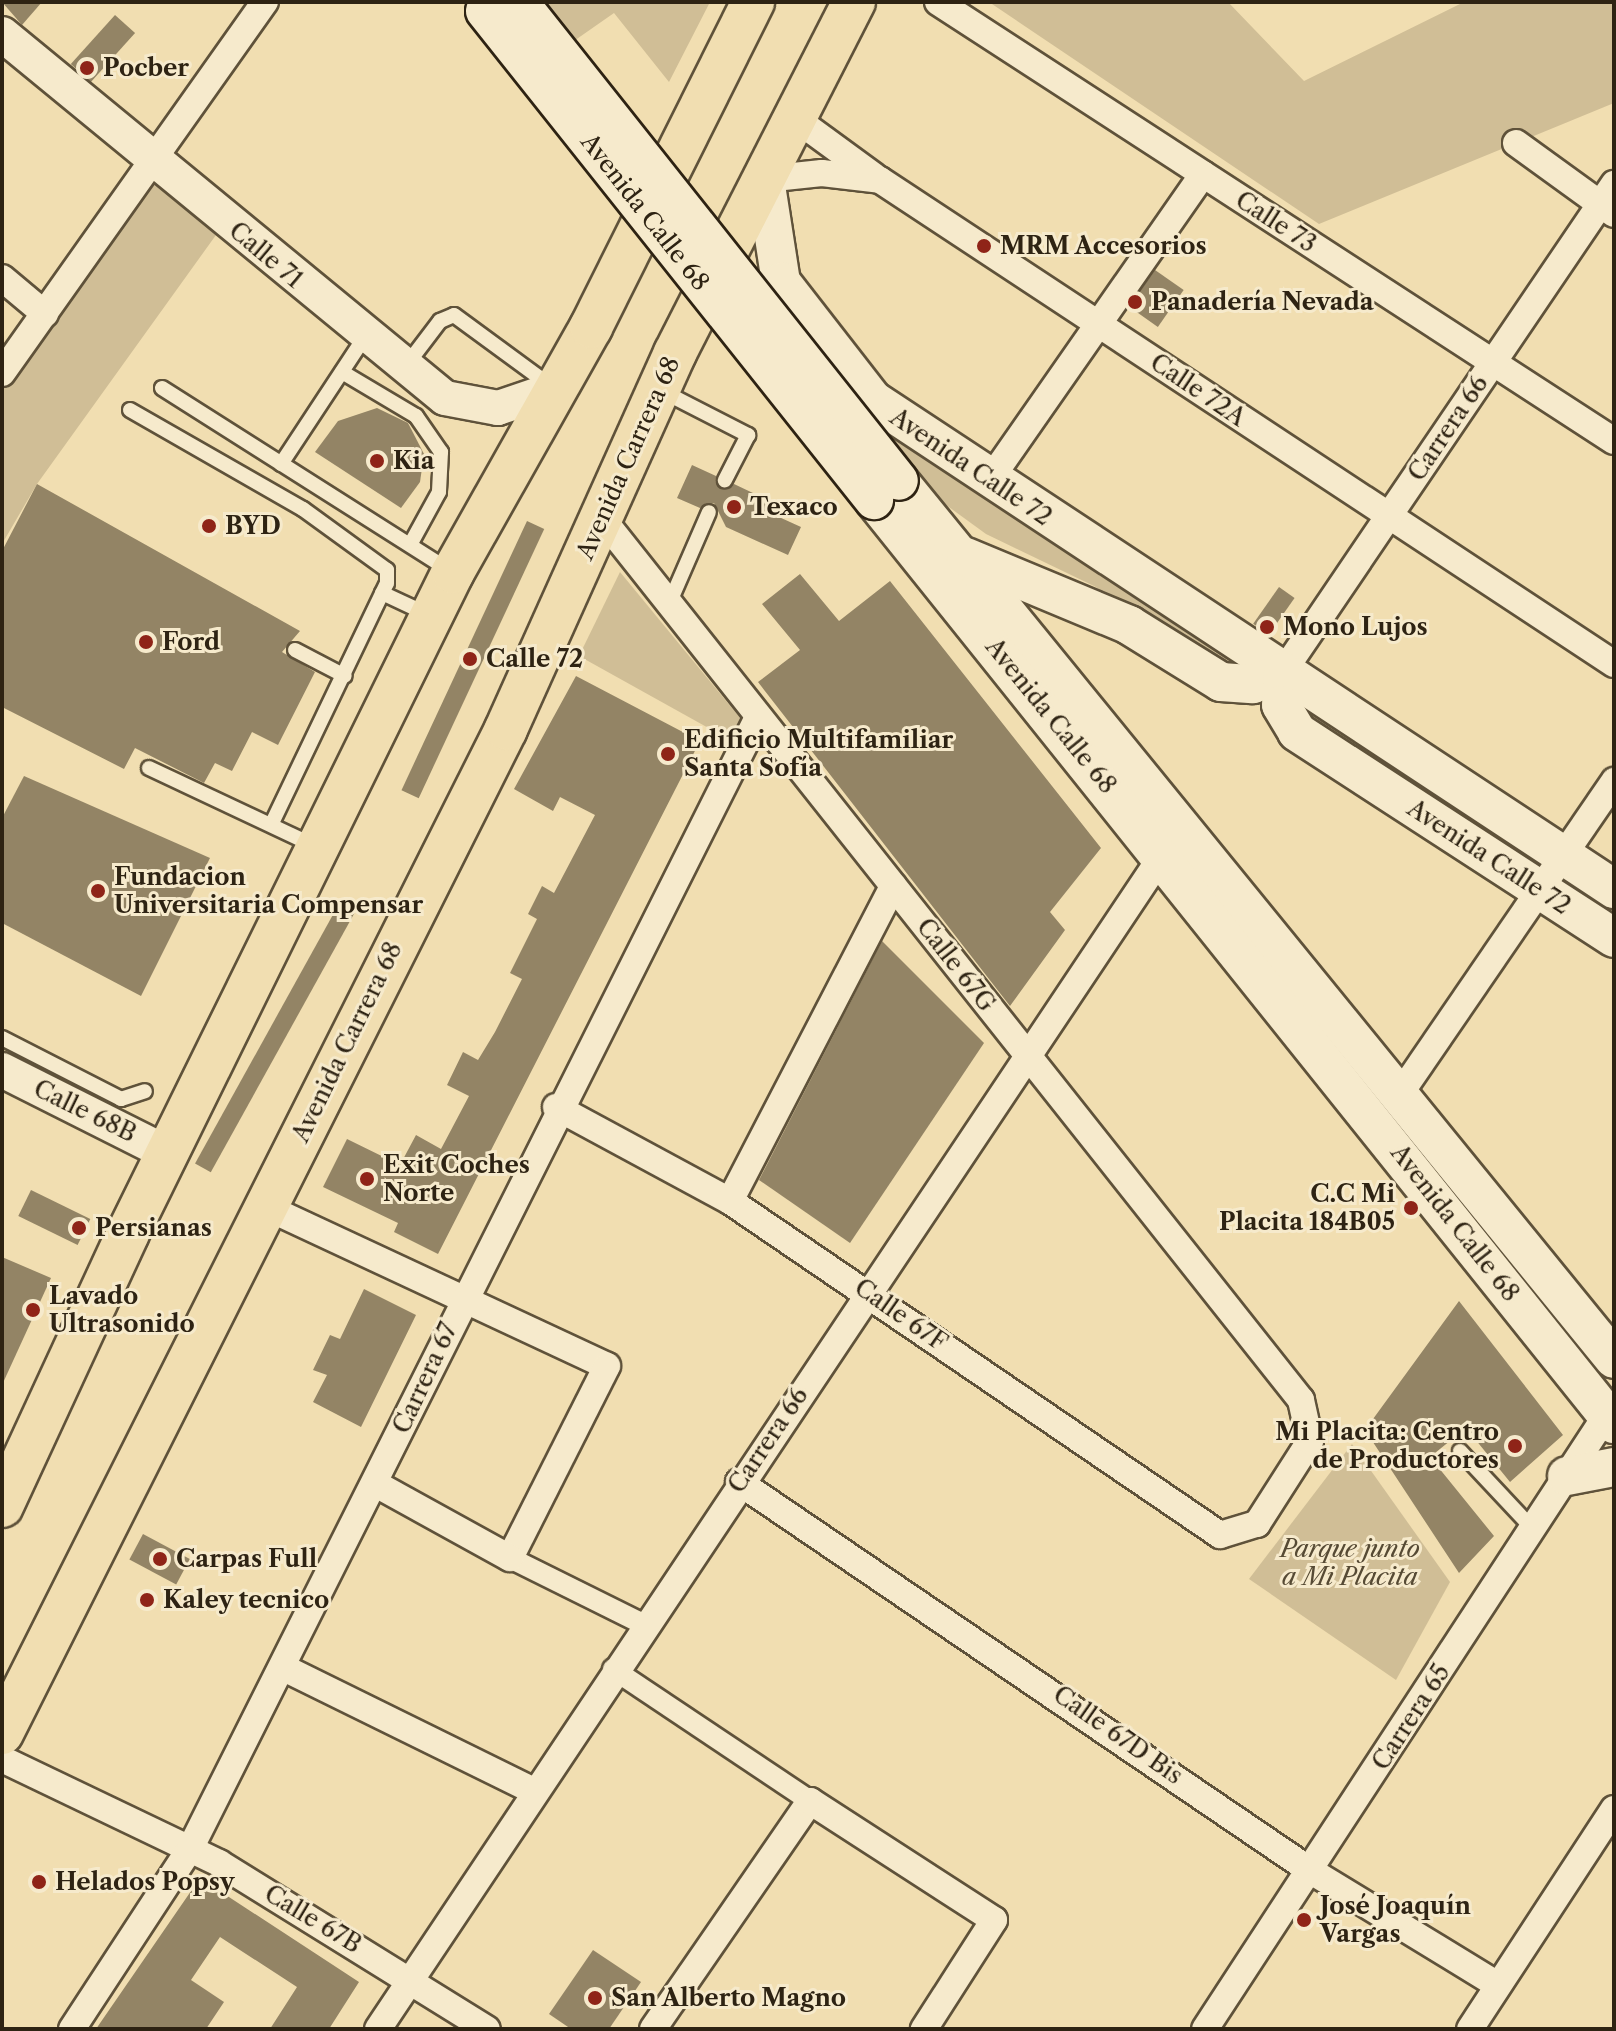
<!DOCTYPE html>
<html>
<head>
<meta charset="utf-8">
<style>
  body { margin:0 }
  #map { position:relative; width:1616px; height:2031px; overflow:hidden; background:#f1deb1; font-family:"Libre Caslon Text",serif }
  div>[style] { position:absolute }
  .green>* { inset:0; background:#d0be96 }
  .building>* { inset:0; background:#938465; transform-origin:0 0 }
  .roads { filter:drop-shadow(2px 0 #5f523a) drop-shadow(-2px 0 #5f523a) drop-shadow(0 2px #5f523a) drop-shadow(0 -2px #5f523a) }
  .service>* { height:14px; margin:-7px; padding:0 7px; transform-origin:7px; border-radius:7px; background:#f6eacc }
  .pedestrian>* { height:20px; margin:-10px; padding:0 10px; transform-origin:10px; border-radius:10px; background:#f6eacc }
  .minor>* { height:26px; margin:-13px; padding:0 13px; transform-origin:13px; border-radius:13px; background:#f6eacc }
  .tertiary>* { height:34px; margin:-17px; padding:0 17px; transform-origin:17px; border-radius:17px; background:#f6eacc }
  .secondary>* { height:38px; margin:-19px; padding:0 19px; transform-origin:19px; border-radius:19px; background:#f6eacc }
  .primary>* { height:42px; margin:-21px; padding:0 21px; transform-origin:21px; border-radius:21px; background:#f1deb1 }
  .bridges { filter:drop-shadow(2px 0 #2e2313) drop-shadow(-2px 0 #2e2313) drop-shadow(0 2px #2e2313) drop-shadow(0 -2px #2e2313) }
  .secondary-bridge>* { height:38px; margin:-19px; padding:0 19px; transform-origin:19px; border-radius:19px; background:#f6eacc }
  .dots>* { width:22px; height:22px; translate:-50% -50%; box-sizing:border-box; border:4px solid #f6eacc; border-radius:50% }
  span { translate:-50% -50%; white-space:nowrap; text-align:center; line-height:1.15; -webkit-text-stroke:6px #f6eacc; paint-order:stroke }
  .poi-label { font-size:24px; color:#2e2313; font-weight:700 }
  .left { translate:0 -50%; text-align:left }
  .right { translate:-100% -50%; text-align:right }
  .street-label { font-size:24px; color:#2e2313 }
  .park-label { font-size:24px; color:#564a34; font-style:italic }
  .frame { position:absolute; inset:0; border:4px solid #2e2313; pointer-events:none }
</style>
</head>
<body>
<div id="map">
  <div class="green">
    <i style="clip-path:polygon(540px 2px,710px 2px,669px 82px,614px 13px,571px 43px)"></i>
    <i style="clip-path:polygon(989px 2px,1228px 2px,1304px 81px,1464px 2px,1614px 2px,1614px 103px,1319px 224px)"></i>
    <i style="clip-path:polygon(154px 183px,216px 235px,37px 484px,2px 544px,2px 385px)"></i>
    <i style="clip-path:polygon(866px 412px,996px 504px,1233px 659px,1219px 660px,1094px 586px,986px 534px,942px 502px)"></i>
    <i style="clip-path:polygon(620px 572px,741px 719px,730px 740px,579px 656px)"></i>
    <i style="clip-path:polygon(1352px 1444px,1450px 1582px,1396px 1680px,1249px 1579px)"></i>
  </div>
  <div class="building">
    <i style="clip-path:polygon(2px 2px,42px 2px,22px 25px)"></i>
    <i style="left:115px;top:15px;width:27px;height:66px;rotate:42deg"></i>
    <i style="left:1155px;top:270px;width:35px;height:45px;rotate:35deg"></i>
    <i style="clip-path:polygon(377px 408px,408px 423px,424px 454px,420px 482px,401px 508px,315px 452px,338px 421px)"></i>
    <i style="clip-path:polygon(692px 465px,716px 476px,721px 489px,734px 484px,772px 502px,768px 512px,801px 527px,788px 555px,726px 527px,714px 503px,700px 508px,677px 498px)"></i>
    <i style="clip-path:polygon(37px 484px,300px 631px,282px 652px,315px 672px,278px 745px,252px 732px,232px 771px,215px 763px,204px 783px,135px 748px,124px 769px,2px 707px,2px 551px)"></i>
    <i style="left:527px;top:521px;width:19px;height:297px;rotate:25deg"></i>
    <i style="clip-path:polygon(800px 574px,839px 621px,890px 581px,1101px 848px,1050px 912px,1065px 930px,1010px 1006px,758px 682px,800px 650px,762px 604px)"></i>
    <i style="left:1279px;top:587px;width:19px;height:45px;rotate:35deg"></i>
    <i style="clip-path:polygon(576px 676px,700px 741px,438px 1254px,394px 1232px,398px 1223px,323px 1187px,347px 1139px,400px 1165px,416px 1135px,441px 1149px,469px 1096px,447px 1085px,463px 1052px,478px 1060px,495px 1032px,522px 979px,510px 973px,537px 919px,528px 914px,542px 886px,554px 893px,595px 815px,560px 797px,553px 811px,514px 789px)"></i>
    <i style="clip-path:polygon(24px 776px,210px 858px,141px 996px,2px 923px,2px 818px)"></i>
    <i style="left:340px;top:902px;width:18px;height:299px;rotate:29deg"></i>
    <i style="clip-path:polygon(882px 941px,984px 1043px,850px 1243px,759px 1180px)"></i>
    <i style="left:31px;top:1190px;width:66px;height:29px;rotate:26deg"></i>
    <i style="clip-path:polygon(2px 1257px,51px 1278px,2px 1385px)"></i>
    <i style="clip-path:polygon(364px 1289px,416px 1315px,361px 1427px,313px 1402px,327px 1375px,313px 1370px,330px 1335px,340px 1339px)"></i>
    <i style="clip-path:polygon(1459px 1301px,1563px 1435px,1510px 1482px,1466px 1428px,1430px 1457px,1494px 1536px,1459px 1573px,1365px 1430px)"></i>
    <i style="left:143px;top:1534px;width:53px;height:29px;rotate:28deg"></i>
    <i style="clip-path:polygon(200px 1878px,359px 1982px,329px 2029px,270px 2029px,297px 1987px,220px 1937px,191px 1980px,224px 2002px,206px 2029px,96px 2029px)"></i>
    <i style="clip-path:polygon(593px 1950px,641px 1982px,609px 2029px,571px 2029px,549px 2014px)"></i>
  </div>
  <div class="roads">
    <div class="service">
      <i style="left:405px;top:367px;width:58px;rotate:-52.7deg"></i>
      <i style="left:440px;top:321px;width:15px;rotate:-23deg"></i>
      <i style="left:454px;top:315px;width:122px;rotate:36.3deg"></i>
      <i style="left:342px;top:372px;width:86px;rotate:30.7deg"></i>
      <i style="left:416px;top:416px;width:44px;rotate:55.2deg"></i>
      <i style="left:441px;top:452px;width:40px;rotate:92.9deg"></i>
      <i style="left:439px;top:492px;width:60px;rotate:118.7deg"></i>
      <i style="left:162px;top:388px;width:340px;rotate:32.4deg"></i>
      <i style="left:662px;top:391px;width:97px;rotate:27.1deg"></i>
      <i style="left:748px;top:435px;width:51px;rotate:117.1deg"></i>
      <i style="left:130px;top:410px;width:199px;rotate:29.8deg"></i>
      <i style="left:303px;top:509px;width:104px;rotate:36deg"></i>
      <i style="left:387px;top:570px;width:13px;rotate:90deg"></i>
      <i style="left:387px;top:583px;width:268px;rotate:115.6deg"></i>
      <i style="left:281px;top:464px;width:151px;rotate:-56.6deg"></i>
      <i style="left:382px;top:593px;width:50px;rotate:25deg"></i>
      <i style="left:669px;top:604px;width:100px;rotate:-66.5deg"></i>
      <i style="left:295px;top:650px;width:56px;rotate:27.5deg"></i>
      <i style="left:149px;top:768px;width:183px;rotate:25.2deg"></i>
      <i style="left:2px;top:1038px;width:134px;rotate:27.1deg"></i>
      <i style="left:121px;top:1099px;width:25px;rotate:-18deg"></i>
      <i style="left:1460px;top:1451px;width:107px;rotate:46.9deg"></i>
    </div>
    <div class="pedestrian">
      <i style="left:510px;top:1558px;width:148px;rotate:26.4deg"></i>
      <i style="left:613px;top:1669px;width:237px;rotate:33.8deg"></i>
    </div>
    <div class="minor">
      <i style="left:938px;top:2px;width:806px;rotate:33deg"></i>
      <i style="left:796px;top:119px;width:97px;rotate:36.2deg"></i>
      <i style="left:1516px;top:143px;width:121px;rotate:35.9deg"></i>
      <i style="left:765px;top:179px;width:57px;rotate:-6deg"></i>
      <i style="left:822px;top:173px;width:58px;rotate:6.9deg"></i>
      <i style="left:880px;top:180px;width:879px;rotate:33.4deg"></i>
      <i style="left:2px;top:278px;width:56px;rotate:39.9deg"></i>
      <i style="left:2px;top:373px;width:455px;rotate:-54.7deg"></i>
      <i style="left:989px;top:481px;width:374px;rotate:-55.1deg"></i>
      <i style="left:1283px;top:672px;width:590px;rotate:-55.85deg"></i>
      <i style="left:1402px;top:1091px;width:376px;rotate:-55.6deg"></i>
      <i style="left:556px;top:1107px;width:198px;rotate:28.4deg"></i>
      <i style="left:730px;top:1201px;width:593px;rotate:34.28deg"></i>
      <i style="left:1220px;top:1535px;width:39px;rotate:-17deg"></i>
      <i style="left:1257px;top:1524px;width:98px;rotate:-57.4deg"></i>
      <i style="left:1310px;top:1441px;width:42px;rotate:-102.4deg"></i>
      <i style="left:1301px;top:1400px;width:1128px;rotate:-128.41deg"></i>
      <i style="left:730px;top:1201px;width:355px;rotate:-62.6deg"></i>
      <i style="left:266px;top:1207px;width:376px;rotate:25deg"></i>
      <i style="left:607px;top:1366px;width:215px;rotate:116.8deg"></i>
      <i style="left:510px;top:1558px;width:153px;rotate:-151.1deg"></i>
      <i style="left:739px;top:1482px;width:692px;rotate:34.22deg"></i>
      <i style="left:1311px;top:1871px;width:219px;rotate:31.4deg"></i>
      <i style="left:284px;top:1668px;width:276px;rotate:26.2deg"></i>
      <i style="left:2px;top:1759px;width:241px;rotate:25.6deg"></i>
      <i style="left:219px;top:1863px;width:315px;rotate:31.8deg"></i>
      <i style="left:72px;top:2029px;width:215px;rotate:-56.8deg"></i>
      <i style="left:190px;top:1849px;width:1267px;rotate:-63.35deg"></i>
      <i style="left:378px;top:2029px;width:1413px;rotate:-56.25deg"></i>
      <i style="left:653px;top:2029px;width:277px;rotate:-55.4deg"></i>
      <i style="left:810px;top:1801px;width:219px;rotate:32.9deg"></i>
      <i style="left:994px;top:1920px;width:130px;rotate:122.7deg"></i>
      <i style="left:1205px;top:2029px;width:735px;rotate:-56.83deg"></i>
      <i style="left:1470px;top:2029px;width:263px;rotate:-56.8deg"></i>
    </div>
    <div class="tertiary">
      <i style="left:2px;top:34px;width:573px;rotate:39.41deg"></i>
      <i style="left:445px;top:398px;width:54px;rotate:10.7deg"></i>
      <i style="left:498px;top:408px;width:59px;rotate:-18.7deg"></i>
      <i style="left:2px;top:1070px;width:185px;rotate:26.7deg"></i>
    </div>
    <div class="secondary">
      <i style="left:765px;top:179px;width:104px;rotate:81.2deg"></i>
      <i style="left:781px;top:282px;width:150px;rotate:52.1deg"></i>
      <i style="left:873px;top:400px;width:888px;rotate:33.42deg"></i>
      <i style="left:899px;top:481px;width:1132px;rotate:50.84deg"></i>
      <i style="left:874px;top:500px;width:1184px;rotate:51.31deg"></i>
      <i style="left:966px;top:557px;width:177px;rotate:22.6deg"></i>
      <i style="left:1129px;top:625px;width:108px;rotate:31.8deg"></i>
      <i style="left:1221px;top:682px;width:32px;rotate:4deg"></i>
      <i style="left:1253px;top:684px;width:32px;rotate:-22deg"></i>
      <i style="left:1283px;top:672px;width:33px;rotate:93deg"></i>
      <i style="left:1281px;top:705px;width:31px;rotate:59deg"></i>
      <i style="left:1297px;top:732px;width:378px;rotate:33deg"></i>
      <i style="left:1567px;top:1476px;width:48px;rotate:-10.8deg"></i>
    </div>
    <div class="primary">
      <i style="left:2px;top:1506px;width:298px;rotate:-65.2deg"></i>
      <i style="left:127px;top:1235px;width:739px;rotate:-63.82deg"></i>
      <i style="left:453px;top:572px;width:281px;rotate:-60.6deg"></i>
      <i style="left:591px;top:327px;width:363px;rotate:-63.5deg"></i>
      <i style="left:2px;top:1733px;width:1123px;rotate:-63.34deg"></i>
      <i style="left:506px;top:729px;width:412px;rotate:-65.8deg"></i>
      <i style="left:675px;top:353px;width:394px;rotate:-63deg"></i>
    </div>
  </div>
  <div class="bridges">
    <div class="secondary-bridge">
      <i style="left:519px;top:2px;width:611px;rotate:51.57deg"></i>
      <i style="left:485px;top:11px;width:625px;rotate:51.5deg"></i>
    </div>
  </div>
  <div class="dots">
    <i style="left:87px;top:68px;background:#8f2418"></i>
    <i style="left:984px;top:246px;background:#8f2418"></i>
    <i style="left:1135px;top:302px;background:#8f2418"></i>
    <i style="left:377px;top:461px;background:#8f2418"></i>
    <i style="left:734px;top:507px;background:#8f2418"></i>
    <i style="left:209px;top:526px;background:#8f2418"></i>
    <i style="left:1267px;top:627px;background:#8f2418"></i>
    <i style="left:146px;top:642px;background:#8f2418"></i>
    <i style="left:470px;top:659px;background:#8f2418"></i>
    <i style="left:668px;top:754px;background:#8f2418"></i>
    <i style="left:98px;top:891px;background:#8f2418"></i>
    <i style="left:367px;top:1179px;background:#8f2418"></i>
    <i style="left:1411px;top:1208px;background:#8f2418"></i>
    <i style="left:79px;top:1228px;background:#8f2418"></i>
    <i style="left:33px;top:1310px;background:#8f2418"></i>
    <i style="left:1515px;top:1446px;background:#8f2418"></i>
    <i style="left:160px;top:1559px;background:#8f2418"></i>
    <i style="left:147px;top:1600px;background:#8f2418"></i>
    <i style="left:39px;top:1882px;background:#8f2418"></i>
    <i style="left:1304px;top:1920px;background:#8f2418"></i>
    <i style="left:595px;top:1998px;background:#8f2418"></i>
  </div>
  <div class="poi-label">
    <span class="left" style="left:103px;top:68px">Pocber</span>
    <span class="left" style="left:1000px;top:246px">MRM Accesorios</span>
    <span class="left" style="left:1151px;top:302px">Panadería Nevada</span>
    <span class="left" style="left:393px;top:461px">Kia</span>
    <span class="left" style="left:750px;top:507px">Texaco</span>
    <span class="left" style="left:225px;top:526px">BYD</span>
    <span class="left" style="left:1283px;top:627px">Mono Lujos</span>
    <span class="left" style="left:162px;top:642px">Ford</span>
    <span class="left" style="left:486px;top:659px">Calle 72</span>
    <span class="left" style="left:684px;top:754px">Edificio Multifamiliar<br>Santa Sofía</span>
    <span class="left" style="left:114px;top:891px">Fundacion<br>Universitaria Compensar</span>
    <span class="left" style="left:383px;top:1179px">Exit Coches<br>Norte</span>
    <span class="right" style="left:1395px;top:1208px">C.C Mi<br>Placita 184B05</span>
    <span class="left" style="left:95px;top:1228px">Persianas</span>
    <span class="left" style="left:49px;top:1310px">Lavado<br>Ultrasonido</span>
    <span class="right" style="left:1499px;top:1446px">Mi Placita: Centro<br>de Productores</span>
    <span class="left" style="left:176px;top:1559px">Carpas Full</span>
    <span class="left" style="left:163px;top:1600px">Kaley tecnico</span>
    <span class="left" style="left:55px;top:1882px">Helados Popsy</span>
    <span class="left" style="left:1320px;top:1920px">José Joaquín<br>Vargas</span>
    <span class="left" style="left:611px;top:1998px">San Alberto Magno</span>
  </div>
  <div class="street-label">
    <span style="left:645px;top:212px;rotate:52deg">Avenida Calle 68</span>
    <span style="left:1276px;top:222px;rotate:33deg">Calle 73</span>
    <span style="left:266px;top:255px;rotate:40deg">Calle 71</span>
    <span style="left:1198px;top:390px;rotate:34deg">Calle 72A</span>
    <span style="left:1448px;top:428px;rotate:-56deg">Carrera 66</span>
    <span style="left:628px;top:458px;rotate:-66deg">Avenida Carrera 68</span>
    <span style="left:971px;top:467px;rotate:34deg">Avenida Calle 72</span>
    <span style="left:1051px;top:716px;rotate:51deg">Avenida Calle 68</span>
    <span style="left:1489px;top:857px;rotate:33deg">Avenida Calle 72</span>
    <span style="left:956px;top:965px;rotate:52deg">Calle 67G</span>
    <span style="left:347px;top:1042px;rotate:-64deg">Avenida Carrera 68</span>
    <span style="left:85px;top:1111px;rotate:26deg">Calle 68B</span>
    <span style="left:1455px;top:1223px;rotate:52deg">Avenida Calle 68</span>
    <span style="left:901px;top:1315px;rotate:35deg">Calle 67F</span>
    <span style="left:425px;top:1378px;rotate:-65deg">Carrera 67</span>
    <span style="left:768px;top:1440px;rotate:-56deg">Carrera 66</span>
    <span style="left:1411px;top:1717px;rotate:-57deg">Carrera 65</span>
    <span style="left:1118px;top:1735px;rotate:35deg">Calle 67D Bis</span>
    <span style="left:313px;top:1919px;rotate:31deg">Calle 67B</span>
  </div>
  <div class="park-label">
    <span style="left:1350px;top:1563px">Parque junto<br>a Mi Placita</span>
  </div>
  <div class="frame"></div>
</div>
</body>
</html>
